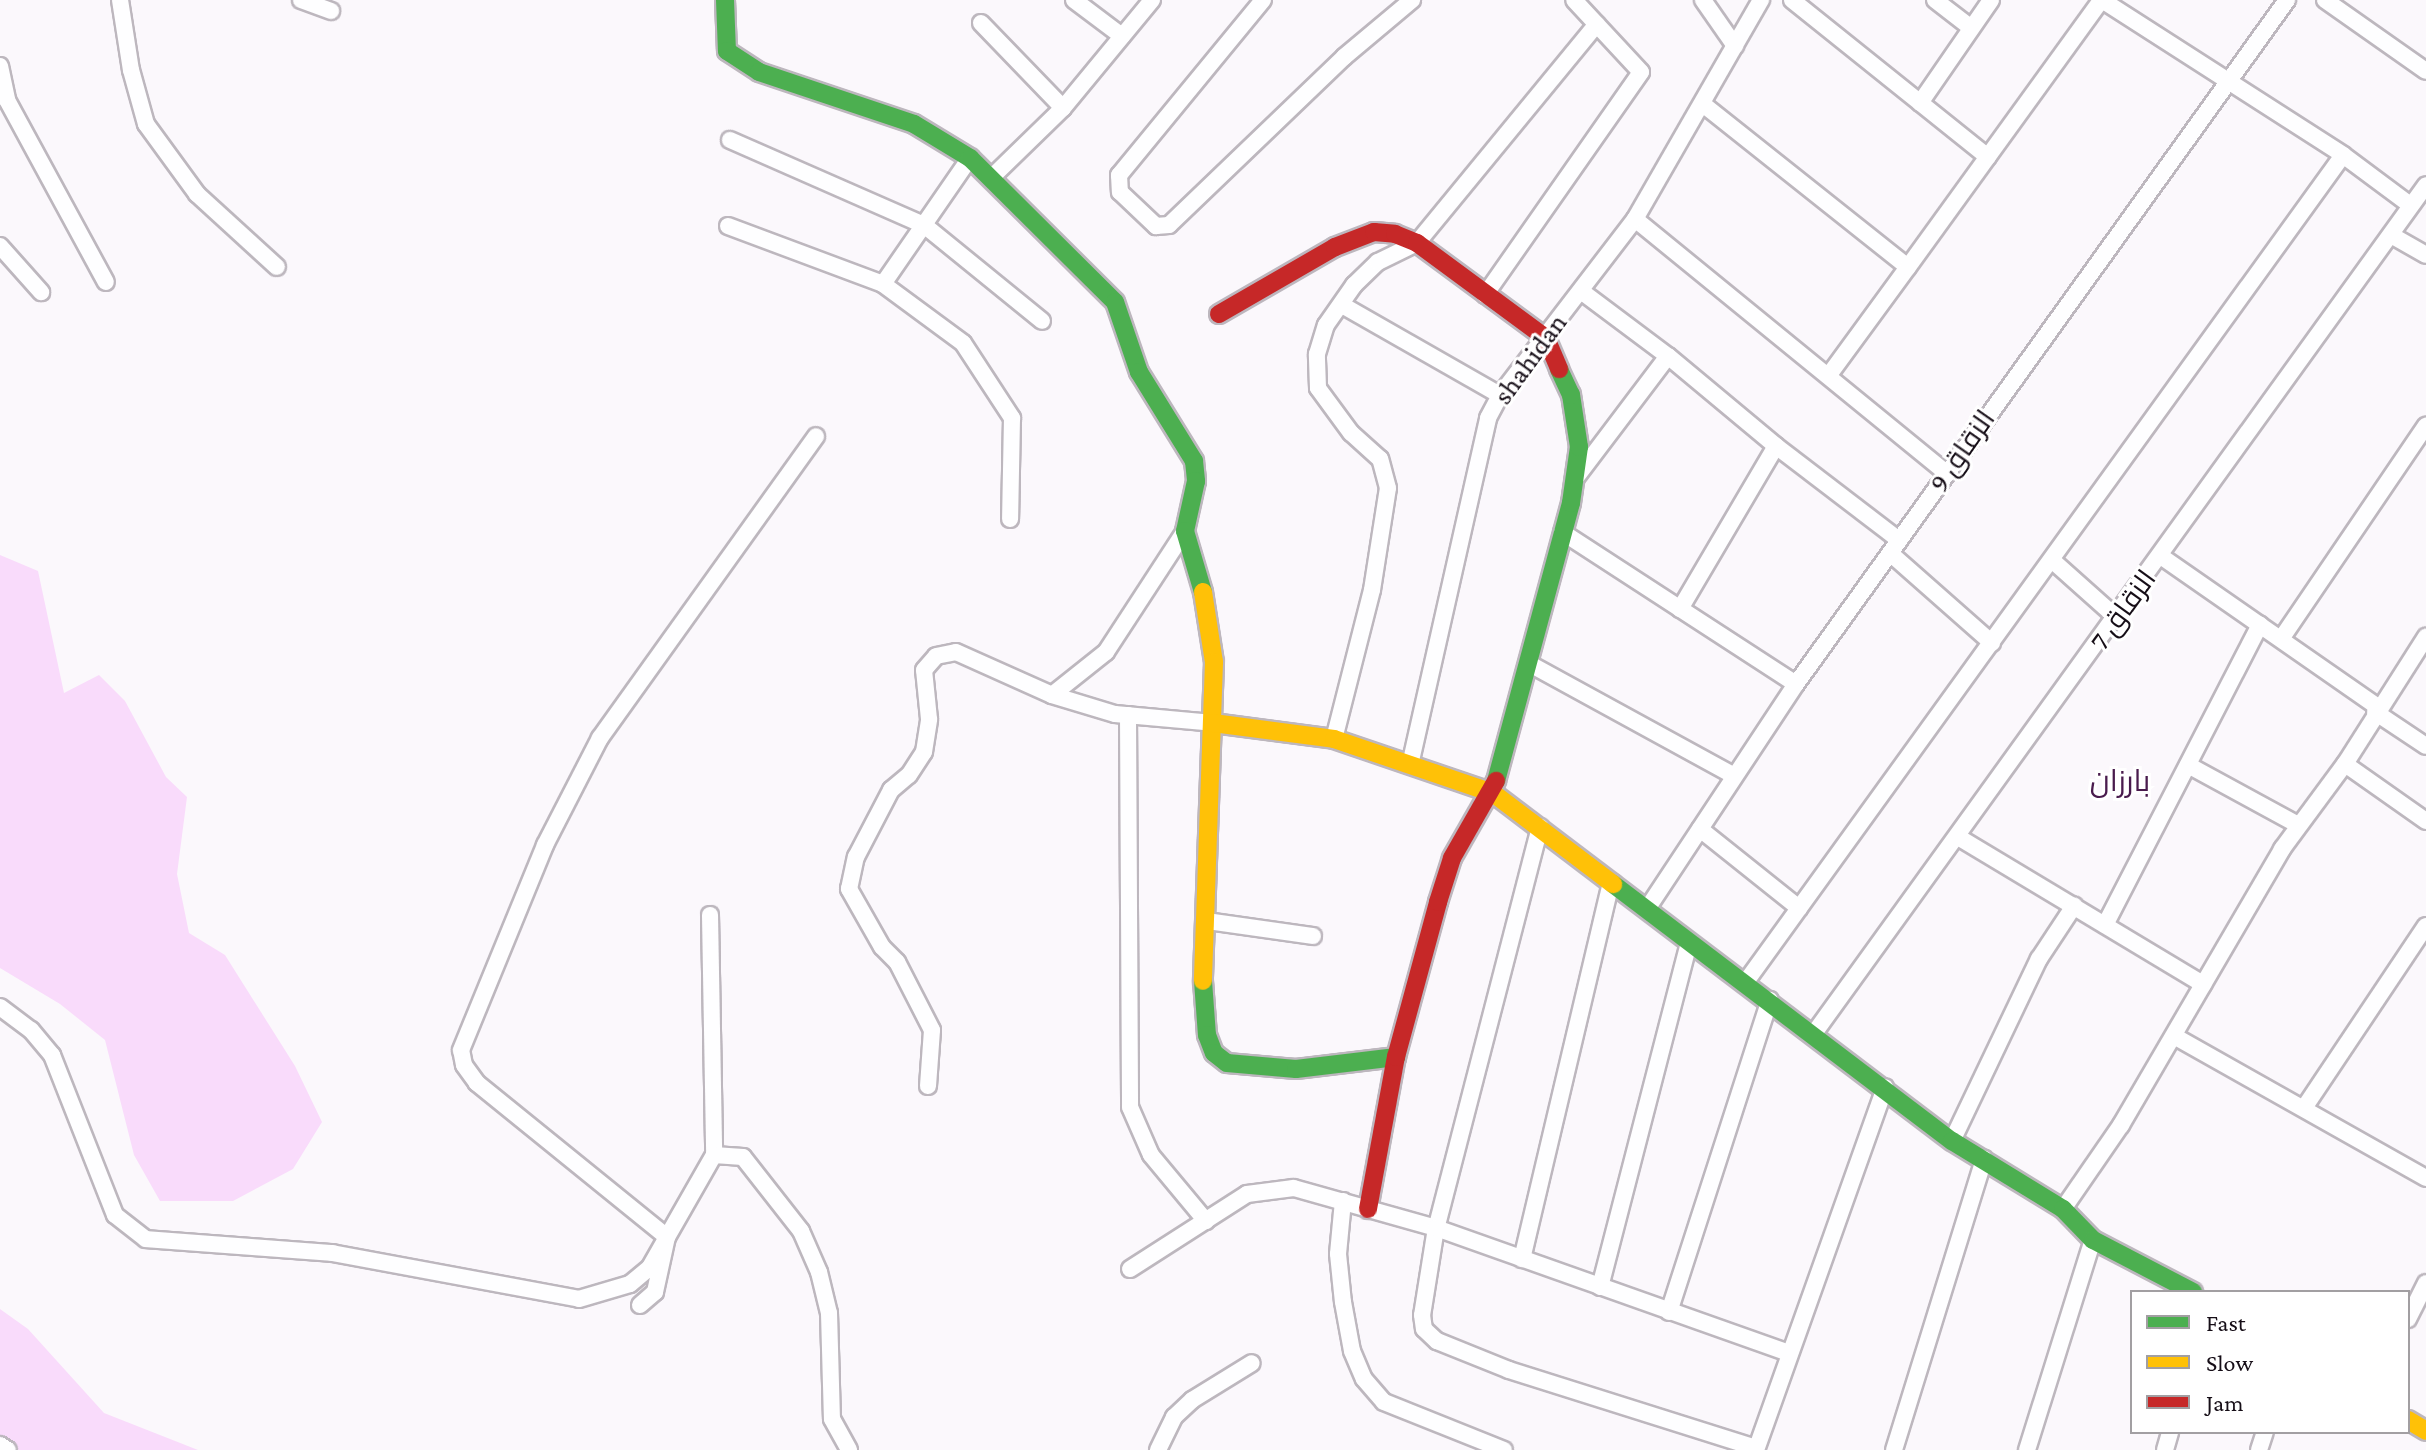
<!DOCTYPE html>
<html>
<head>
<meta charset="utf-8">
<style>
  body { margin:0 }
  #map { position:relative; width:2426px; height:1450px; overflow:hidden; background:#fbf8fc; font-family:"Crimson Pro",Cairo,serif }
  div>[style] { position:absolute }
  .green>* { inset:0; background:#f9dbfb }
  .roads { filter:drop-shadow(2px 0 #bdb7be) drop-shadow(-2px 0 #bdb7be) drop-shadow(0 2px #bdb7be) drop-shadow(0 -2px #bdb7be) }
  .street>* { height:16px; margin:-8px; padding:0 8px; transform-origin:8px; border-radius:8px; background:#fefeff }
  .fast>* { height:18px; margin:-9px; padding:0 9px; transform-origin:9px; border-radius:9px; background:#4caf50 }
  .slow>* { height:18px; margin:-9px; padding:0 9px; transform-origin:9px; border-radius:9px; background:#ffc107 }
  .jam>* { height:18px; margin:-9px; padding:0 9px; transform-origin:9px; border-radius:9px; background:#c62828 }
  span { translate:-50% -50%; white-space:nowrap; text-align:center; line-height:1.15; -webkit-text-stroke:6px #fff; paint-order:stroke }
  .street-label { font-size:28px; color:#160e17 }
  .neighbourhood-label { font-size:30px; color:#491b4d }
  .legend { position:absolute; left:2130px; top:1290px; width:280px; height:144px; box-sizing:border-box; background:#fff; border:2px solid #a29fa2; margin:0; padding:10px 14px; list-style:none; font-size:24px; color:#160e17 }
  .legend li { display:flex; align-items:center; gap:16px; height:40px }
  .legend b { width:40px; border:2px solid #a29fa2 }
</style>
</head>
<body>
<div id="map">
  <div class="green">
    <i style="clip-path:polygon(0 555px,38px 571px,64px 693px,99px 675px,125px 701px,166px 777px,187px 797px,177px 874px,189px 933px,225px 955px,295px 1066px,322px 1122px,293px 1169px,233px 1201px,160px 1201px,134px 1155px,105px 1040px,60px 1004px,0 968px)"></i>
    <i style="clip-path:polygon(0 1309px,28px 1329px,104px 1413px,198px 1450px,0 1450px)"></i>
  </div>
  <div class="roads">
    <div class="street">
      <i style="left:120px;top:0;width:71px;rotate:81.1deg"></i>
      <i style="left:131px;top:70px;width:56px;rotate:74.5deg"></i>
      <i style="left:146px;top:124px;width:87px;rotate:53.9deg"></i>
      <i style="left:197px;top:194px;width:108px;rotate:42.4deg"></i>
      <i style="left:301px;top:0;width:32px;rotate:20deg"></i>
      <i style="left:1074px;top:0;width:60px;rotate:36.9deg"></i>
      <i style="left:1263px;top:0;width:227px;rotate:129.4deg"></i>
      <i style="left:1119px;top:175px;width:17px;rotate:87deg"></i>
      <i style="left:1120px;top:192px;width:50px;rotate:43.4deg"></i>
      <i style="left:1156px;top:226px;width:13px;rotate:-4deg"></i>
      <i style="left:1169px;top:225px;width:243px;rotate:-43.8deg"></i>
      <i style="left:1344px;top:57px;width:89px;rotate:-40deg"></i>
      <i style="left:1703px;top:0;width:56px;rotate:55.2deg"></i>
      <i style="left:1792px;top:0;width:251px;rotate:38.7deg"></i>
      <i style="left:1935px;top:0;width:44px;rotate:37.6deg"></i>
      <i style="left:2102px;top:0;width:287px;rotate:32.7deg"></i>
      <i style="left:2343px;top:155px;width:84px;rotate:36.7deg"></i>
      <i style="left:2325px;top:0;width:123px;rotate:35.1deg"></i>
      <i style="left:981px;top:23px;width:118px;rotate:46deg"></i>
      <i style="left:0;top:66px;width:35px;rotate:78deg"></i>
      <i style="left:7px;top:100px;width:207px;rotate:61.5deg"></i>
      <i style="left:1920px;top:103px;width:125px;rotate:-55.4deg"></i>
      <i style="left:1704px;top:105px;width:260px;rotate:38.5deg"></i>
      <i style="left:1908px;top:267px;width:134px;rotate:126.2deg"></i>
      <i style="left:730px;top:140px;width:212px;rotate:23.7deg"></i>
      <i style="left:924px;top:225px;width:152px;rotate:39.1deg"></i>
      <i style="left:991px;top:178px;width:100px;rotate:-44.2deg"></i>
      <i style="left:1063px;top:108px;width:140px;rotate:-50.5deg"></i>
      <i style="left:1635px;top:219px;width:402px;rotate:39.2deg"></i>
      <i style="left:728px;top:226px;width:165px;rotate:20.5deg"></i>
      <i style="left:883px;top:284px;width:99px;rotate:36.4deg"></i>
      <i style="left:963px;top:343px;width:90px;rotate:56.8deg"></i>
      <i style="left:1012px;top:418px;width:101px;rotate:91.1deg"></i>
      <i style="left:2391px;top:235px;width:40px;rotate:29.7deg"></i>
      <i style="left:0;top:246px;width:62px;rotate:48.3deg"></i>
      <i style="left:1908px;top:267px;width:329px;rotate:-54.1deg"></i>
      <i style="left:883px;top:284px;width:153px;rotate:-55.4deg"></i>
      <i style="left:1581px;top:291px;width:109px;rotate:36.8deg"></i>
      <i style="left:1485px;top:295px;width:272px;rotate:-55deg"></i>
      <i style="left:1641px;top:72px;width:98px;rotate:-132.9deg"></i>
      <i style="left:1342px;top:305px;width:182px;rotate:29.7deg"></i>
      <i style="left:1575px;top:479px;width:154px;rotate:-52.9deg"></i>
      <i style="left:1668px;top:356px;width:141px;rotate:39.8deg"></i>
      <i style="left:1562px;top:532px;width:279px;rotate:33deg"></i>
      <i style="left:1890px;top:553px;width:136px;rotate:41.4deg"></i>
      <i style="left:2162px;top:557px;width:263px;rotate:34.8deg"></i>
      <i style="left:2053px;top:561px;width:86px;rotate:41.7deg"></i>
      <i style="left:1680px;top:609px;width:189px;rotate:-59.5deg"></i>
      <i style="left:1776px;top:446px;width:155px;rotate:37.4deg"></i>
      <i style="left:2281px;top:639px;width:258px;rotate:-55.8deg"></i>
      <i style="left:1528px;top:663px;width:235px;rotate:28.7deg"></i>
      <i style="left:1052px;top:695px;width:69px;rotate:-38.5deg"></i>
      <i style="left:1106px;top:652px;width:145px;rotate:-56.9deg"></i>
      <i style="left:2375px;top:712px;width:61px;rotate:33.7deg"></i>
      <i style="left:1128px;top:715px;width:392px;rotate:89.7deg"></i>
      <i style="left:1130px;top:1107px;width:52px;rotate:66.4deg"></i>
      <i style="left:1151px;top:1155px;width:86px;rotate:50.2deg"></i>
      <i style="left:1334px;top:739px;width:154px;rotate:-75.7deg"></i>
      <i style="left:1372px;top:590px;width:103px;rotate:-81.1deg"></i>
      <i style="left:1388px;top:488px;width:30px;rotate:-105deg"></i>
      <i style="left:1380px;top:459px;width:39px;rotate:-138deg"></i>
      <i style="left:1351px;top:433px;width:56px;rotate:-126.3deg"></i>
      <i style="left:1318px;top:388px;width:34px;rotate:-92deg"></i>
      <i style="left:1317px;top:354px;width:30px;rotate:-73deg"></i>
      <i style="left:1326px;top:325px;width:49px;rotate:-55deg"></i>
      <i style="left:1354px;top:285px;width:33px;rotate:-44deg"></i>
      <i style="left:1378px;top:262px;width:43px;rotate:-26deg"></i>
      <i style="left:1417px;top:243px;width:283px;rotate:-50.6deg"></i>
      <i style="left:2345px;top:764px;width:99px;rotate:35.1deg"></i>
      <i style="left:1410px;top:765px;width:356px;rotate:-77.3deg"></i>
      <i style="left:1488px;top:418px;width:26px;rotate:-62deg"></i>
      <i style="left:1500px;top:395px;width:222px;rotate:-52.5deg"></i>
      <i style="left:1635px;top:219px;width:253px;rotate:-60.1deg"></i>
      <i style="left:2188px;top:765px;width:125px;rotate:28.6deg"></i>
      <i style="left:1540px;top:827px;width:414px;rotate:104.5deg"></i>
      <i style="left:1436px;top:1228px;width:88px;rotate:99.1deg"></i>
      <i style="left:1422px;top:1315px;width:14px;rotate:82deg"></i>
      <i style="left:1424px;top:1329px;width:18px;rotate:43deg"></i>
      <i style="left:1437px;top:1341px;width:78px;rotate:21.9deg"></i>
      <i style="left:1509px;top:1370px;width:259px;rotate:17.5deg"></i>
      <i style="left:1700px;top:829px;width:127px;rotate:38.6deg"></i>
      <i style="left:1958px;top:837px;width:286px;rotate:31deg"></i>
      <i style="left:1647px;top:909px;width:270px;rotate:-56.5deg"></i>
      <i style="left:1796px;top:684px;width:842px;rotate:-54.33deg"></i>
      <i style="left:710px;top:915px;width:240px;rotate:89deg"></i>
      <i style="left:1207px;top:921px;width:107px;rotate:8.1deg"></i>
      <i style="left:2105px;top:925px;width:338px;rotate:-62.7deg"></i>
      <i style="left:1745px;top:983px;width:1021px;rotate:-54.16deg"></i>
      <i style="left:0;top:1007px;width:39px;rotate:37deg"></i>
      <i style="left:31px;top:1030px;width:33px;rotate:50deg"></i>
      <i style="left:52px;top:1055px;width:172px;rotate:68.5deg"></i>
      <i style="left:115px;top:1215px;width:39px;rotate:38deg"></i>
      <i style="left:146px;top:1239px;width:187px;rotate:4.3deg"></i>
      <i style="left:332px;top:1253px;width:251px;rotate:10.5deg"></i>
      <i style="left:579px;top:1299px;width:53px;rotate:-16.4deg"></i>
      <i style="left:630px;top:1284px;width:26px;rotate:-40deg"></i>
      <i style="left:650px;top:1267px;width:129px;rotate:-60.3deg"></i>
      <i style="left:714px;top:1155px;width:29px;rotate:4deg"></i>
      <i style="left:743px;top:1157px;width:94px;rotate:51.9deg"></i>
      <i style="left:801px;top:1231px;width:45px;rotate:66.3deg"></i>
      <i style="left:819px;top:1272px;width:42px;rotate:76.3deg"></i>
      <i style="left:829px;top:1313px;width:106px;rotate:88.4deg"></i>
      <i style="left:832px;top:1419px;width:35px;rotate:61deg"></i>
      <i style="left:1815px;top:1032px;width:1044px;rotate:-54.19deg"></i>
      <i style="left:2174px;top:1036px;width:289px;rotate:29.4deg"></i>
      <i style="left:928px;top:1086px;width:56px;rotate:-85.9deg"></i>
      <i style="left:932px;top:1030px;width:76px;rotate:-117.2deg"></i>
      <i style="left:897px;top:962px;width:21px;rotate:-135deg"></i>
      <i style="left:882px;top:947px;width:67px;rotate:-119.6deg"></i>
      <i style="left:849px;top:889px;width:33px;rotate:-78deg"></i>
      <i style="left:856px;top:857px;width:76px;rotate:-62.4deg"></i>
      <i style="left:891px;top:790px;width:23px;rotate:-40deg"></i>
      <i style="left:909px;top:775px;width:27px;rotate:-57deg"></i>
      <i style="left:924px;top:752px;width:33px;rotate:-81deg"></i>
      <i style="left:929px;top:719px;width:49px;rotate:-95.8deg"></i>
      <i style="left:924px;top:670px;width:18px;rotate:-49deg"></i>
      <i style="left:936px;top:656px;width:20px;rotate:-11deg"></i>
      <i style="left:956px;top:652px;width:105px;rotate:24.1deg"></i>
      <i style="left:1052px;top:695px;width:66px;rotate:16.8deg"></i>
      <i style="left:1115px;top:714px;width:98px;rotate:5.2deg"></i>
      <i style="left:2304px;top:1108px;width:219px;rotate:-56.2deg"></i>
      <i style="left:1952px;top:1141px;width:202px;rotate:-64.5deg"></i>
      <i style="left:2039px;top:959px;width:64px;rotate:-56.6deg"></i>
      <i style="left:1343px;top:1201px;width:53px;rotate:95.4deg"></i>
      <i style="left:1338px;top:1254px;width:48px;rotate:84.1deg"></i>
      <i style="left:1343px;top:1302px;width:50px;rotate:79.6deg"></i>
      <i style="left:1352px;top:1351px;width:30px;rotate:67deg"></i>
      <i style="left:1364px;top:1379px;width:30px;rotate:49deg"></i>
      <i style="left:1384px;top:1402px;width:129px;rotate:21.8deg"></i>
      <i style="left:2063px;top:1209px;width:102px;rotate:-55.4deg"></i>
      <i style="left:2121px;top:1125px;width:320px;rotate:-59.7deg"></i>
      <i style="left:2282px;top:849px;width:106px;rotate:-53.5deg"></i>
      <i style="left:2345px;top:764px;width:151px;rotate:-57.5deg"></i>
      <i style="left:1522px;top:1259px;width:386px;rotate:-76.7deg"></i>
      <i style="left:1130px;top:1269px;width:139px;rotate:-32.7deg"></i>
      <i style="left:1247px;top:1194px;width:47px;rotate:-7.3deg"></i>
      <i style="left:1294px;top:1188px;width:148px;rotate:15.7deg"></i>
      <i style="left:1436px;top:1228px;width:372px;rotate:19.5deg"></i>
      <i style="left:1600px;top:1287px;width:356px;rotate:-75.5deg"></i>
      <i style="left:640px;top:1305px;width:20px;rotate:-41deg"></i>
      <i style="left:655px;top:1292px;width:56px;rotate:-77.7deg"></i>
      <i style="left:667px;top:1237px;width:245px;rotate:-141deg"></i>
      <i style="left:477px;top:1083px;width:22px;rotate:-126deg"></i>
      <i style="left:464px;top:1065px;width:15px;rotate:-101deg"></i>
      <i style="left:461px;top:1050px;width:222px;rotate:-67.7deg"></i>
      <i style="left:545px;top:845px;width:120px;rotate:-62.8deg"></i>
      <i style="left:600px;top:738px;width:371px;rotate:-54.4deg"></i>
      <i style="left:1669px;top:1312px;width:328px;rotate:-72.1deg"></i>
      <i style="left:2408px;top:1319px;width:40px;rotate:-63.4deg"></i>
      <i style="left:0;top:1445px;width:9px;rotate:32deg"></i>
      <i style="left:1158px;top:1450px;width:37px;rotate:-64deg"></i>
      <i style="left:1174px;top:1417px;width:25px;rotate:-43deg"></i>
      <i style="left:1192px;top:1400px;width:70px;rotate:-31.7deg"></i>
      <i style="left:1756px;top:1450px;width:385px;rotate:-70.4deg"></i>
      <i style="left:1894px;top:1450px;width:305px;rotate:-72.8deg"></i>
      <i style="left:2027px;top:1450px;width:220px;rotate:-72.6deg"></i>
      <i style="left:2165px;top:1450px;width:19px;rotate:-74deg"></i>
      <i style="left:2259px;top:1450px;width:19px;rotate:-72deg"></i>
    </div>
    <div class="fast">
      <i style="left:725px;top:0;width:51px;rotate:87.8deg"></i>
      <i style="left:727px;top:51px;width:38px;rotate:33deg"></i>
      <i style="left:759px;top:72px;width:163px;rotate:18.5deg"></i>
      <i style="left:914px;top:124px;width:66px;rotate:31.3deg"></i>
      <i style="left:970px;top:158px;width:204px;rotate:44.8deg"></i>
      <i style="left:1115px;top:302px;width:74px;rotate:71.1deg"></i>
      <i style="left:1139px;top:372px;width:105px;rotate:58.3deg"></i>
      <i style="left:1194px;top:461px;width:20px;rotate:84deg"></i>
      <i style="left:1196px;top:481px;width:51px;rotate:102.4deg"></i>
      <i style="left:1185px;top:531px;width:64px;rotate:73.6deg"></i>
      <i style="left:1496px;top:781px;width:288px;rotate:-74.9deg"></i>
      <i style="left:1571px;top:503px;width:57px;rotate:-81.9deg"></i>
      <i style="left:1579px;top:447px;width:53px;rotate:-98.7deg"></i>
      <i style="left:1571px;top:395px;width:29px;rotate:-115deg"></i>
      <i style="left:1613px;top:884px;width:425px;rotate:37.2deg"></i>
      <i style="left:1952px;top:1141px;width:130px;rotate:31.5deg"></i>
      <i style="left:2063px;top:1209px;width:43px;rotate:45.9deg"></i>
      <i style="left:2093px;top:1240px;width:113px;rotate:27.5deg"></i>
      <i style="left:1203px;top:981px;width:54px;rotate:85.8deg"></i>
      <i style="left:1207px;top:1035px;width:19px;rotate:69deg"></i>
      <i style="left:1214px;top:1053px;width:16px;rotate:38deg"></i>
      <i style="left:1227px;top:1063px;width:69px;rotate:5deg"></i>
      <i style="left:1296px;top:1069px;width:101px;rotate:-6.8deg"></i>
    </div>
    <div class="slow">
      <i style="left:1203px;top:592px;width:71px;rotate:81.1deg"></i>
      <i style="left:1214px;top:662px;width:319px;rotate:92deg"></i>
      <i style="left:1213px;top:723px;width:122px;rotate:7.5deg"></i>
      <i style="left:1334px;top:739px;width:168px;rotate:18.8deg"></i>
      <i style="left:1493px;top:793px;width:151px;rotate:37.2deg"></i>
      <i style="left:2408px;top:1420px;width:21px;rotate:31deg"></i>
    </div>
    <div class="jam">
      <i style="left:1219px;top:314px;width:134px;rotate:-30deg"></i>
      <i style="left:1335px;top:247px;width:42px;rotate:-21deg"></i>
      <i style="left:1374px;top:232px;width:21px;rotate:5deg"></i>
      <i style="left:1395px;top:234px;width:24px;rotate:22deg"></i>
      <i style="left:1417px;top:243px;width:160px;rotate:36.4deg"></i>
      <i style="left:1546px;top:338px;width:34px;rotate:67deg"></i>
      <i style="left:1368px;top:1209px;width:155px;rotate:-79.6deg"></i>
      <i style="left:1396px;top:1057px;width:161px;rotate:-74.8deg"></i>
      <i style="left:1438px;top:902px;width:46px;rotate:-72.3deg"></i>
      <i style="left:1452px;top:858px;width:89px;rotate:-60.3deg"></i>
    </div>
  </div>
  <div class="street-label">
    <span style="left:1530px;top:359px;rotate:-54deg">shahidan</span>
    <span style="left:1962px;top:451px;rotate:-55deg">الزقاق 9</span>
    <span style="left:2123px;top:610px;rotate:-54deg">الزقاق 7</span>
  </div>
  <div class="neighbourhood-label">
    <span style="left:2120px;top:781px">بارزان</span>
  </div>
  <ul class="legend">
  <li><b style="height:10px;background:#4caf50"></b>Fast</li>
  <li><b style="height:10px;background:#ffc107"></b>Slow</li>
  <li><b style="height:10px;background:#c62828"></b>Jam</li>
  </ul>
</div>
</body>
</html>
